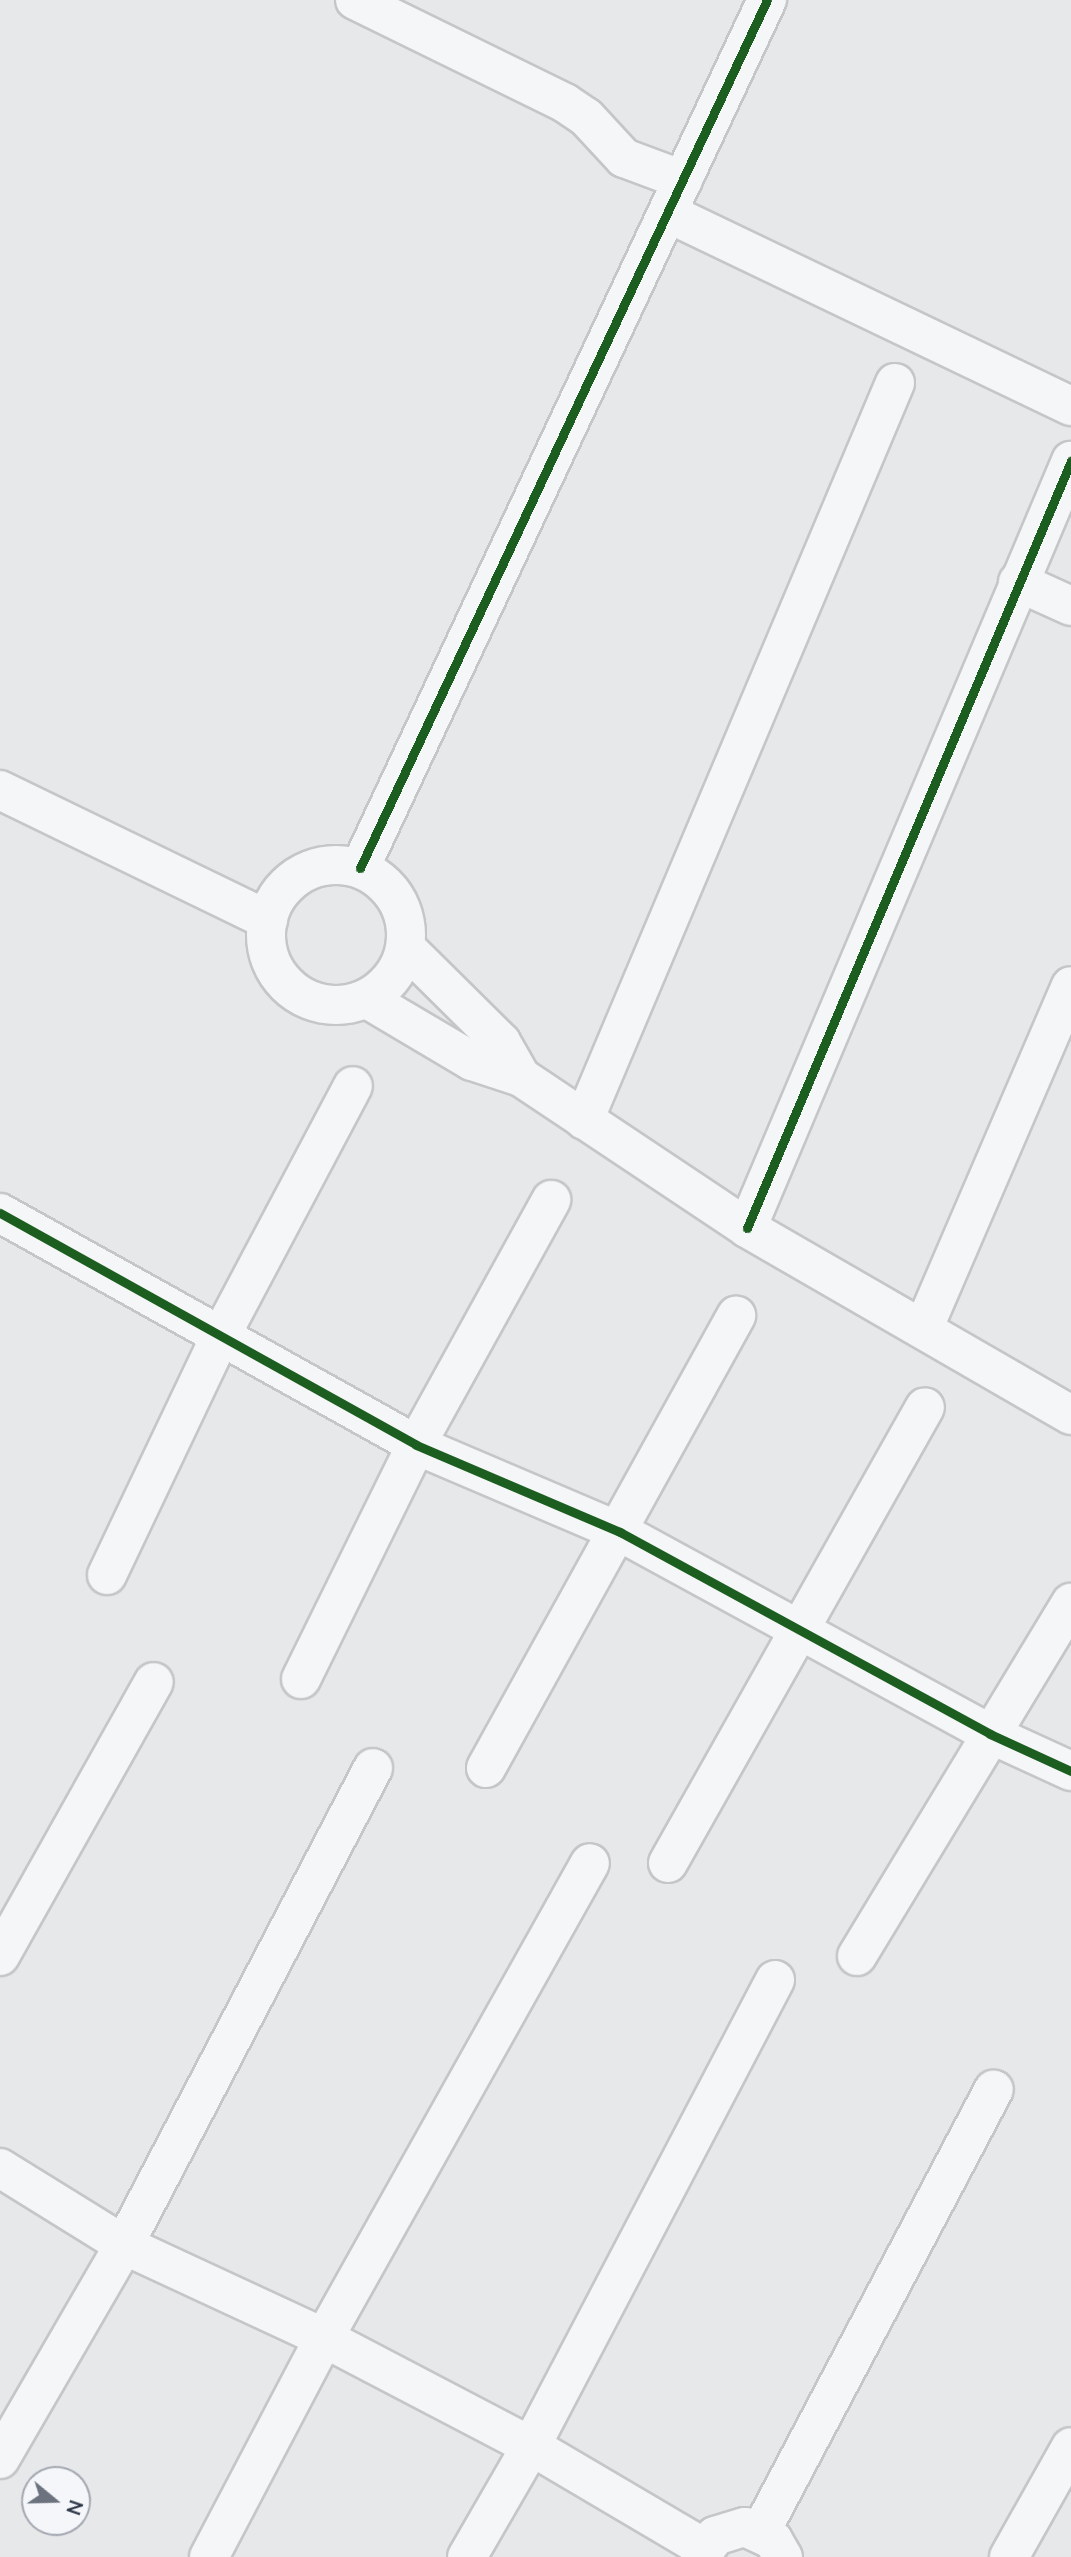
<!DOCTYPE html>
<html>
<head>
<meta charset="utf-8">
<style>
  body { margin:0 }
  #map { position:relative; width:1071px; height:2557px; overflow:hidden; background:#e6e8ea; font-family:"Nunito Sans",sans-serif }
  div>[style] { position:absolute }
  .roads { filter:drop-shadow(2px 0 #c4c6c8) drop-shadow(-2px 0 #c4c6c8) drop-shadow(0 2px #c4c6c8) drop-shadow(0 -2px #c4c6c8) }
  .minor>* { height:38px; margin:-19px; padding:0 19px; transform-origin:19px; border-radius:19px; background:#f5f6f7 }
  .minor>.ring { margin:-19px; padding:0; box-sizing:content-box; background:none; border:38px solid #f5f6f7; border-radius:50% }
  .cycleway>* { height:9px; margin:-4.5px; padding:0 4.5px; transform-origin:4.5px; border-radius:4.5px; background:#1b5e20 }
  span { translate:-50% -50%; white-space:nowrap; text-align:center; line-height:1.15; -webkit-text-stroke:6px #f4f6f9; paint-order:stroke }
  .north { position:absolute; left:21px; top:2466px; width:70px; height:70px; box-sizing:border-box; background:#f4f6f9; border:2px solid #a4a8b1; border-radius:50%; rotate:109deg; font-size:19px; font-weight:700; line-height:28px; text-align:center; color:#2b3445 }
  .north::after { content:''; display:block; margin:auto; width:24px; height:32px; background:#6c737f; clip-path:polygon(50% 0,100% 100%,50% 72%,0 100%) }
</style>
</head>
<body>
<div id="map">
  <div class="roads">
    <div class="minor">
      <i style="left:355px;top:0;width:234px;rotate:26.1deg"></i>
      <i style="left:565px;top:103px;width:25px;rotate:34deg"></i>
      <i style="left:586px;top:117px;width:56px;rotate:47.2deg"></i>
      <i style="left:624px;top:158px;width:63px;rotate:20.4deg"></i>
      <i style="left:668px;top:213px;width:447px;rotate:25.6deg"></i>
      <i style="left:1018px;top:582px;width:58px;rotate:24.4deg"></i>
      <i style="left:0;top:790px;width:298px;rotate:25.9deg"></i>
      <i class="ring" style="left:266px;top:865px;width:102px;height:102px"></i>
      <i style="left:360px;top:868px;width:959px;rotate:-64.88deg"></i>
      <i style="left:406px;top:948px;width:134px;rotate:44.7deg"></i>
      <i style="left:501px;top:1042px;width:40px;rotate:60.3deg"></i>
      <i style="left:367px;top:999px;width:122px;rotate:30.6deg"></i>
      <i style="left:472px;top:1061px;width:52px;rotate:18.1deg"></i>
      <i style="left:521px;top:1077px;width:272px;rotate:33.7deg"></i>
      <i style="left:747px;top:1228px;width:374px;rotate:30deg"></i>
      <i style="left:584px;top:1120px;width:800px;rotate:-67.12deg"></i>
      <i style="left:0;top:1213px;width:476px;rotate:29.1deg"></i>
      <i style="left:416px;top:1445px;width:222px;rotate:23.1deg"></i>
      <i style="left:620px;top:1532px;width:422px;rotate:28.6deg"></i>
      <i style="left:990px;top:1734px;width:89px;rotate:24.6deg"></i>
      <i style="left:747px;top:1228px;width:833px;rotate:-67.1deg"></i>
      <i style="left:924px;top:1327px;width:371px;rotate:-66.7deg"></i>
      <i style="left:107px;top:1575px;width:261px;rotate:-64.6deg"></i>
      <i style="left:219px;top:1339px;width:286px;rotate:-62.1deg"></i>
      <i style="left:301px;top:1679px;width:261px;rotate:-63.8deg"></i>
      <i style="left:416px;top:1445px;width:280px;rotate:-61.1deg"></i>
      <i style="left:486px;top:1768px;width:517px;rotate:-61.05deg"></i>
      <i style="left:668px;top:1863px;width:523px;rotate:-60.59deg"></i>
      <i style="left:0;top:1956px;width:314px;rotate:-60.7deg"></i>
      <i style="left:857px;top:1956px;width:413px;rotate:-58.8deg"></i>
      <i style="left:0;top:2168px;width:146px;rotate:31.8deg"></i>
      <i style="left:124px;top:2245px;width:221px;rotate:24.9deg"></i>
      <i style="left:324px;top:2338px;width:233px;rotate:27.6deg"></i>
      <i style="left:531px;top:2446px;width:201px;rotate:30.5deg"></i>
      <i style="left:0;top:2459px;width:247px;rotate:-59.9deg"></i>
      <i style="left:124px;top:2245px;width:538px;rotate:-62.43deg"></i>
      <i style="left:761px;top:2531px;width:499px;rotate:-62.2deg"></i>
      <i style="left:209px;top:2557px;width:247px;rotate:-62.3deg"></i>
      <i style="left:324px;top:2338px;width:544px;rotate:-60.75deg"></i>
      <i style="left:467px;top:2557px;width:128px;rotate:-60deg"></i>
      <i style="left:531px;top:2446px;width:526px;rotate:-62.36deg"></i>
      <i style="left:700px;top:2557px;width:26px;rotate:-54deg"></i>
      <i style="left:715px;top:2536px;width:31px;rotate:-17deg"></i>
      <i style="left:745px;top:2527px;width:31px;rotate:25deg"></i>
      <i style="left:773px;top:2540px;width:20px;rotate:60deg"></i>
      <i style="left:1009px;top:2557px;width:126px;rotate:-60.6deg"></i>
    </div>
  </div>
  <div class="cycleway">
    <i style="left:360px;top:868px;width:959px;rotate:-64.88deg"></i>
    <i style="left:0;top:1213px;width:476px;rotate:29.1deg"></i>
    <i style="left:416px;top:1445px;width:222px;rotate:23.1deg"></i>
    <i style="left:620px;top:1532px;width:422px;rotate:28.6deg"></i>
    <i style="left:990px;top:1734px;width:89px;rotate:24.6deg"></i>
    <i style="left:747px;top:1228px;width:833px;rotate:-67.1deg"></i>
  </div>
  <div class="north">N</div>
</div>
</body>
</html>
